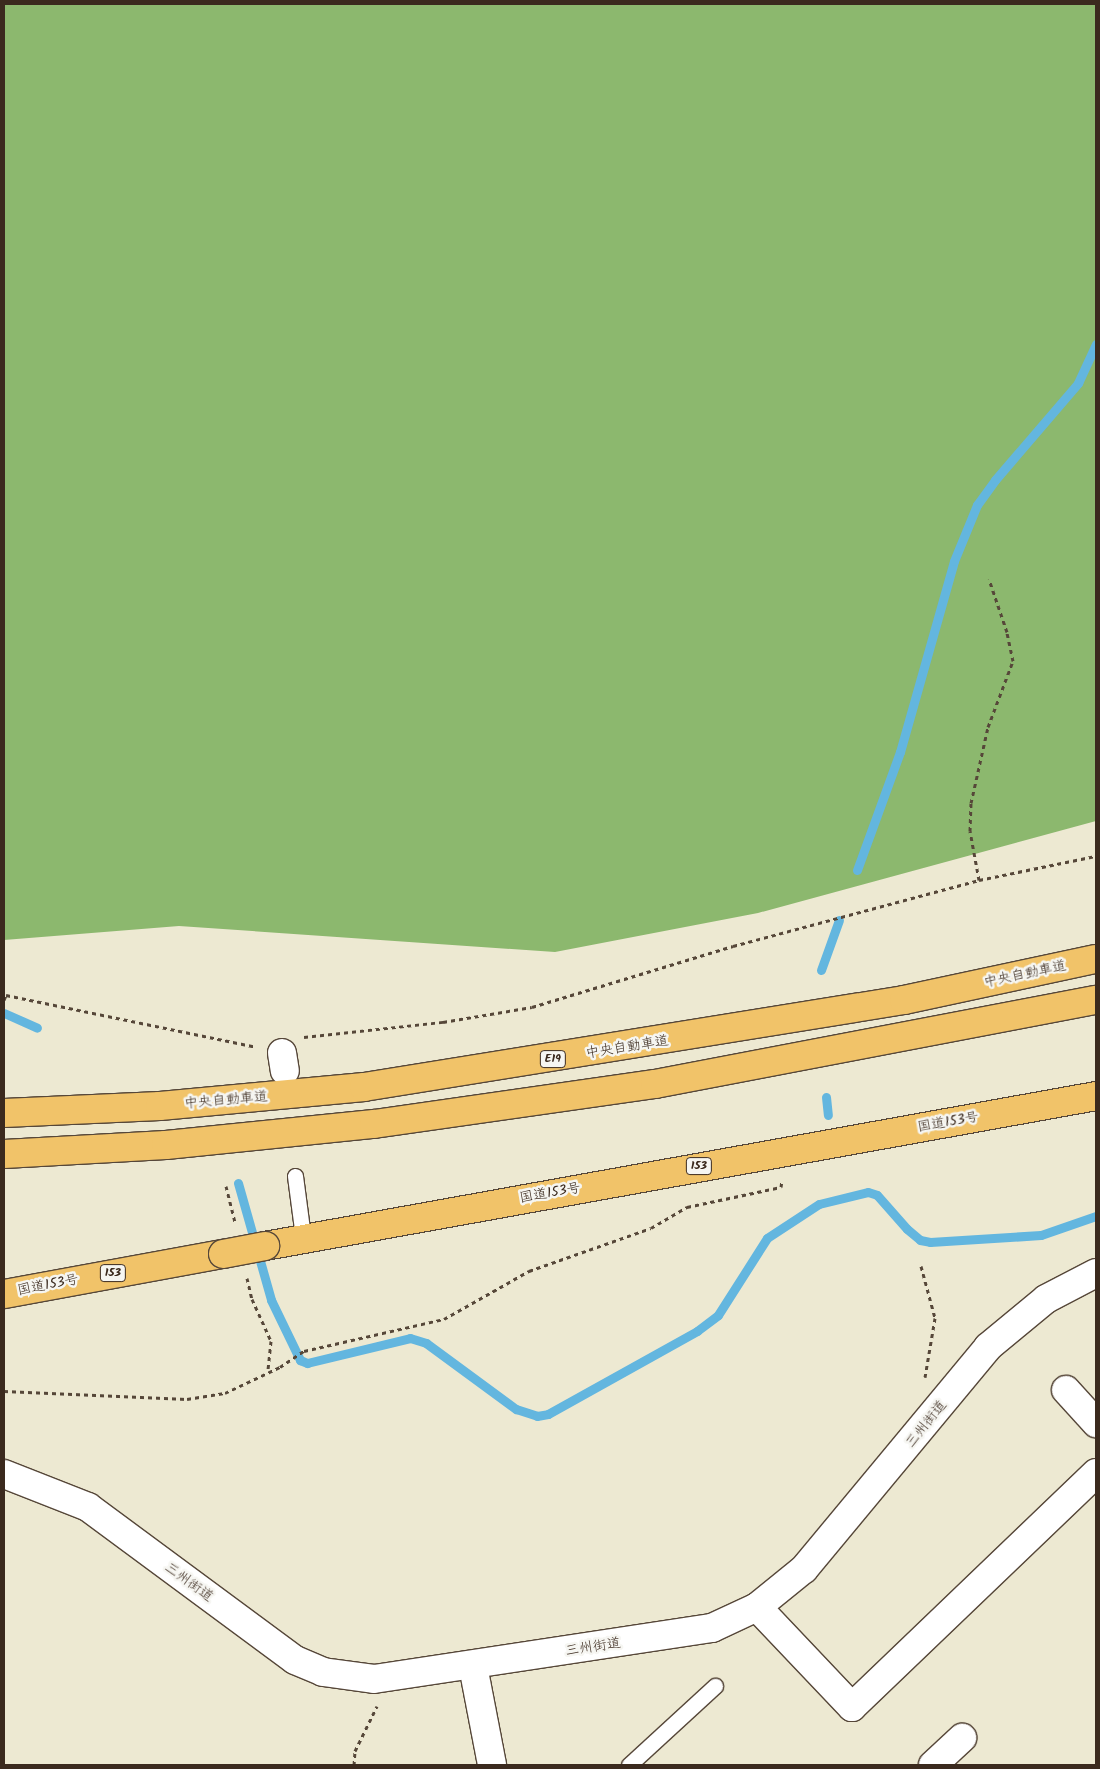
<!DOCTYPE html>
<html>
<head>
<meta charset="utf-8">
<style>
  body { margin:0 }
  #map { position:relative; width:1100px; height:1769px; overflow:hidden; background:#ede9d2; font-family:Kalam,"Klee One",sans-serif }
  div>[style] { position:absolute }
  .forest>* { inset:0; background:#8cb86e }
  .stream>* { height:9px; margin:-4.5px; padding:0 4.5px; transform-origin:4.5px; border-radius:4.5px; background:#63b6df }
  .path>* { height:3px; margin-top:-1.5px; transform-origin:0; background:repeating-linear-gradient(90deg,#564739 0 4px,transparent 0 8px) }
  .roads { filter:drop-shadow(1px 0 #564739) drop-shadow(-1px 0 #564739) drop-shadow(0 1px #564739) drop-shadow(0 -1px #564739) }
  .service>* { height:15px; margin:-7.5px; padding:0 7.5px; transform-origin:7.5px; border-radius:7.5px; background:#fff }
  .minor>* { height:28px; margin:-14px; padding:0 14px; transform-origin:14px; border-radius:14px; background:#fff }
  .trunk>* { height:28px; margin:-14px; padding:0 14px; transform-origin:14px; border-radius:14px; background:#f1c369 }
  .motorway>* { height:28px; margin:-14px; padding:0 14px; transform-origin:14px; border-radius:14px; background:#f1c369 }
  .bridges { filter:drop-shadow(1px 0 #564739) drop-shadow(-1px 0 #564739) drop-shadow(0 1px #564739) drop-shadow(0 -1px #564739) }
  .trunk-bridge>* { height:28px; margin:-14px; padding:0 14px; transform-origin:14px; border-radius:14px; background:#f1c369 }
  span { translate:-50% -50%; white-space:nowrap; text-align:center; line-height:1.15; -webkit-text-stroke:5px #f6f6f2; paint-order:stroke }
  .shield-label span { padding:1px 4px; background:#f6f6f2; border:1px solid; border-radius:4px; -webkit-text-stroke-width:0 }
  .shield-label { font-size:12px; color:#3b2a1e; font-weight:700 }
  .street-label { font-size:14px; color:#3b2a1e }
  .frame { position:absolute; inset:0; border:5px solid #3b2a1e; pointer-events:none }
</style>
</head>
<body>
<div id="map">
  <div class="forest">
    <i style="clip-path:polygon(4px 4px,1096px 4px,1096px 821px,758px 913px,555px 952px,179px 926px,4px 940px)"></i>
  </div>
  <div class="stream">
    <i style="left:857px;top:870px;width:126px;rotate:-70deg"></i>
    <i style="left:900px;top:752px;width:198px;rotate:-74.2deg"></i>
    <i style="left:954px;top:561px;width:61px;rotate:-67.7deg"></i>
    <i style="left:977px;top:505px;width:31px;rotate:-54deg"></i>
    <i style="left:995px;top:480px;width:128px;rotate:-49.4deg"></i>
    <i style="left:1078px;top:383px;width:43px;rotate:-65.2deg"></i>
    <i style="left:821px;top:970px;width:53px;rotate:-70.2deg"></i>
    <i style="left:4px;top:1013px;width:36px;rotate:24deg"></i>
    <i style="left:826px;top:1097px;width:18px;rotate:84deg"></i>
    <i style="left:238px;top:1183px;width:122px;rotate:74.2deg"></i>
    <i style="left:271px;top:1300px;width:67px;rotate:64.2deg"></i>
    <i style="left:300px;top:1360px;width:8px;rotate:23deg"></i>
    <i style="left:307px;top:1363px;width:106px;rotate:-13.6deg"></i>
    <i style="left:410px;top:1338px;width:17px;rotate:17deg"></i>
    <i style="left:426px;top:1343px;width:112px;rotate:36.3deg"></i>
    <i style="left:516px;top:1409px;width:22px;rotate:18deg"></i>
    <i style="left:537px;top:1416px;width:11px;rotate:-10deg"></i>
    <i style="left:548px;top:1414px;width:171px;rotate:-29.1deg"></i>
    <i style="left:697px;top:1331px;width:26px;rotate:-37deg"></i>
    <i style="left:718px;top:1315px;width:91px;rotate:-57.5deg"></i>
    <i style="left:767px;top:1238px;width:62px;rotate:-33.2deg"></i>
    <i style="left:819px;top:1204px;width:50px;rotate:-13.8deg"></i>
    <i style="left:868px;top:1192px;width:9px;rotate:18deg"></i>
    <i style="left:877px;top:1195px;width:45px;rotate:48.6deg"></i>
    <i style="left:907px;top:1229px;width:17px;rotate:40deg"></i>
    <i style="left:920px;top:1240px;width:10px;rotate:11deg"></i>
    <i style="left:930px;top:1242px;width:111px;rotate:-3.6deg"></i>
    <i style="left:1041px;top:1235px;width:58px;rotate:-19.1deg"></i>
  </div>
  <div class="path">
    <i style="left:979px;top:880px;width:50px;rotate:-100.4deg"></i>
    <i style="left:970px;top:831px;width:28px;rotate:-88deg"></i>
    <i style="left:971px;top:803px;width:78px;rotate:-77.4deg"></i>
    <i style="left:988px;top:727px;width:71px;rotate:-69.3deg"></i>
    <i style="left:1013px;top:661px;width:30px;rotate:-102deg"></i>
    <i style="left:1007px;top:632px;width:56px;rotate:-108.8deg"></i>
    <i style="left:4px;top:1000px;width:5px;rotate:-68deg"></i>
    <i style="left:6px;top:995px;width:255px;rotate:11.7deg"></i>
    <i style="left:304px;top:1037px;width:140px;rotate:-6.2deg"></i>
    <i style="left:443px;top:1022px;width:90px;rotate:-9.6deg"></i>
    <i style="left:532px;top:1007px;width:210px;rotate:-16.9deg"></i>
    <i style="left:733px;top:946px;width:255px;rotate:-15deg"></i>
    <i style="left:979px;top:880px;width:119px;rotate:-11.6deg"></i>
    <i style="left:226px;top:1186px;width:38px;rotate:76deg"></i>
    <i style="left:921px;top:1266px;width:54px;rotate:74.9deg"></i>
    <i style="left:935px;top:1318px;width:60px;rotate:99.6deg"></i>
    <i style="left:247px;top:1278px;width:22px;rotate:77deg"></i>
    <i style="left:252px;top:1299px;width:46px;rotate:65.7deg"></i>
    <i style="left:271px;top:1341px;width:31px;rotate:96deg"></i>
    <i style="left:4px;top:1391px;width:183px;rotate:2.5deg"></i>
    <i style="left:187px;top:1399px;width:38px;rotate:-9deg"></i>
    <i style="left:225px;top:1393px;width:61px;rotate:-25.3deg"></i>
    <i style="left:280px;top:1367px;width:29px;rotate:-34deg"></i>
    <i style="left:304px;top:1351px;width:144px;rotate:-12.9deg"></i>
    <i style="left:444px;top:1319px;width:98px;rotate:-29.5deg"></i>
    <i style="left:529px;top:1271px;width:129px;rotate:-19.4deg"></i>
    <i style="left:651px;top:1228px;width:42px;rotate:-30.3deg"></i>
    <i style="left:687px;top:1207px;width:96px;rotate:-12deg"></i>
    <i style="left:781px;top:1187px;width:7px;rotate:-82deg"></i>
    <i style="left:354px;top:1765px;width:14px;rotate:-86deg"></i>
    <i style="left:355px;top:1751px;width:50px;rotate:-63.9deg"></i>
  </div>
  <div class="roads">
    <div class="service">
      <i style="left:295px;top:1176px;width:62px;rotate:82.5deg"></i>
      <i style="left:629px;top:1765px;width:117px;rotate:-42.6deg"></i>
    </div>
    <div class="minor">
      <i style="left:282px;top:1053px;width:18px;rotate:81deg"></i>
      <i style="left:1066px;top:1390px;width:45px;rotate:47.7deg"></i>
      <i style="left:4px;top:1474px;width:90px;rotate:21.4deg"></i>
      <i style="left:88px;top:1507px;width:257px;rotate:36.5deg"></i>
      <i style="left:295px;top:1660px;width:30px;rotate:23deg"></i>
      <i style="left:323px;top:1672px;width:51px;rotate:7.8deg"></i>
      <i style="left:374px;top:1679px;width:342px;rotate:-8.6deg"></i>
      <i style="left:712px;top:1628px;width:50px;rotate:-25deg"></i>
      <i style="left:757px;top:1607px;width:60px;rotate:-39deg"></i>
      <i style="left:804px;top:1569px;width:288px;rotate:-50.3deg"></i>
      <i style="left:988px;top:1347px;width:75px;rotate:-39.6deg"></i>
      <i style="left:1046px;top:1299px;width:56px;rotate:-27.5deg"></i>
      <i style="left:757px;top:1607px;width:138px;rotate:46.5deg"></i>
      <i style="left:852px;top:1707px;width:338px;rotate:-43.8deg"></i>
      <i style="left:473px;top:1666px;width:101px;rotate:79.1deg"></i>
      <i style="left:933px;top:1765px;width:40px;rotate:-43deg"></i>
    </div>
    <div class="trunk">
      <i style="left:265px;top:1246px;width:844px;rotate:-10.23deg"></i>
      <i style="left:4px;top:1294px;width:223px;rotate:-10.4deg"></i>
    </div>
    <div class="motorway">
      <i style="left:4px;top:1113px;width:156px;rotate:-2.6deg"></i>
      <i style="left:160px;top:1106px;width:205px;rotate:-5.3deg"></i>
      <i style="left:364px;top:1087px;width:547px;rotate:-9.15deg"></i>
      <i style="left:904px;top:1000px;width:196px;rotate:-12.1deg"></i>
      <i style="left:4px;top:1154px;width:162px;rotate:-3.2deg"></i>
      <i style="left:166px;top:1145px;width:209px;rotate:-5.8deg"></i>
      <i style="left:374px;top:1124px;width:284px;rotate:-8.1deg"></i>
      <i style="left:655px;top:1084px;width:449px;rotate:-10.8deg"></i>
    </div>
  </div>
  <div class="bridges">
    <div class="trunk-bridge">
      <i style="left:223px;top:1254px;width:43px;rotate:-10.8deg"></i>
    </div>
  </div>
  <div class="shield-label">
    <span style="left:553px;top:1059px">E19</span>
    <span style="left:699px;top:1166px">153</span>
    <span style="left:113px;top:1273px">153</span>
  </div>
  <div class="street-label">
    <span style="left:1025px;top:974px;rotate:-12deg">中央自動車道</span>
    <span style="left:627px;top:1047px;rotate:-9deg">中央自動車道</span>
    <span style="left:226px;top:1100px;rotate:-5deg">中央自動車道</span>
    <span style="left:948px;top:1122px;rotate:-10deg">国道153号</span>
    <span style="left:550px;top:1193px;rotate:-10deg">国道153号</span>
    <span style="left:48px;top:1285px;rotate:-11deg">国道153号</span>
    <span style="left:926px;top:1424px;rotate:-51deg">三州街道</span>
    <span style="left:189px;top:1582px;rotate:36deg">三州街道</span>
    <span style="left:593px;top:1647px;rotate:-9deg">三州街道</span>
  </div>
  <div class="frame"></div>
</div>
</body>
</html>
